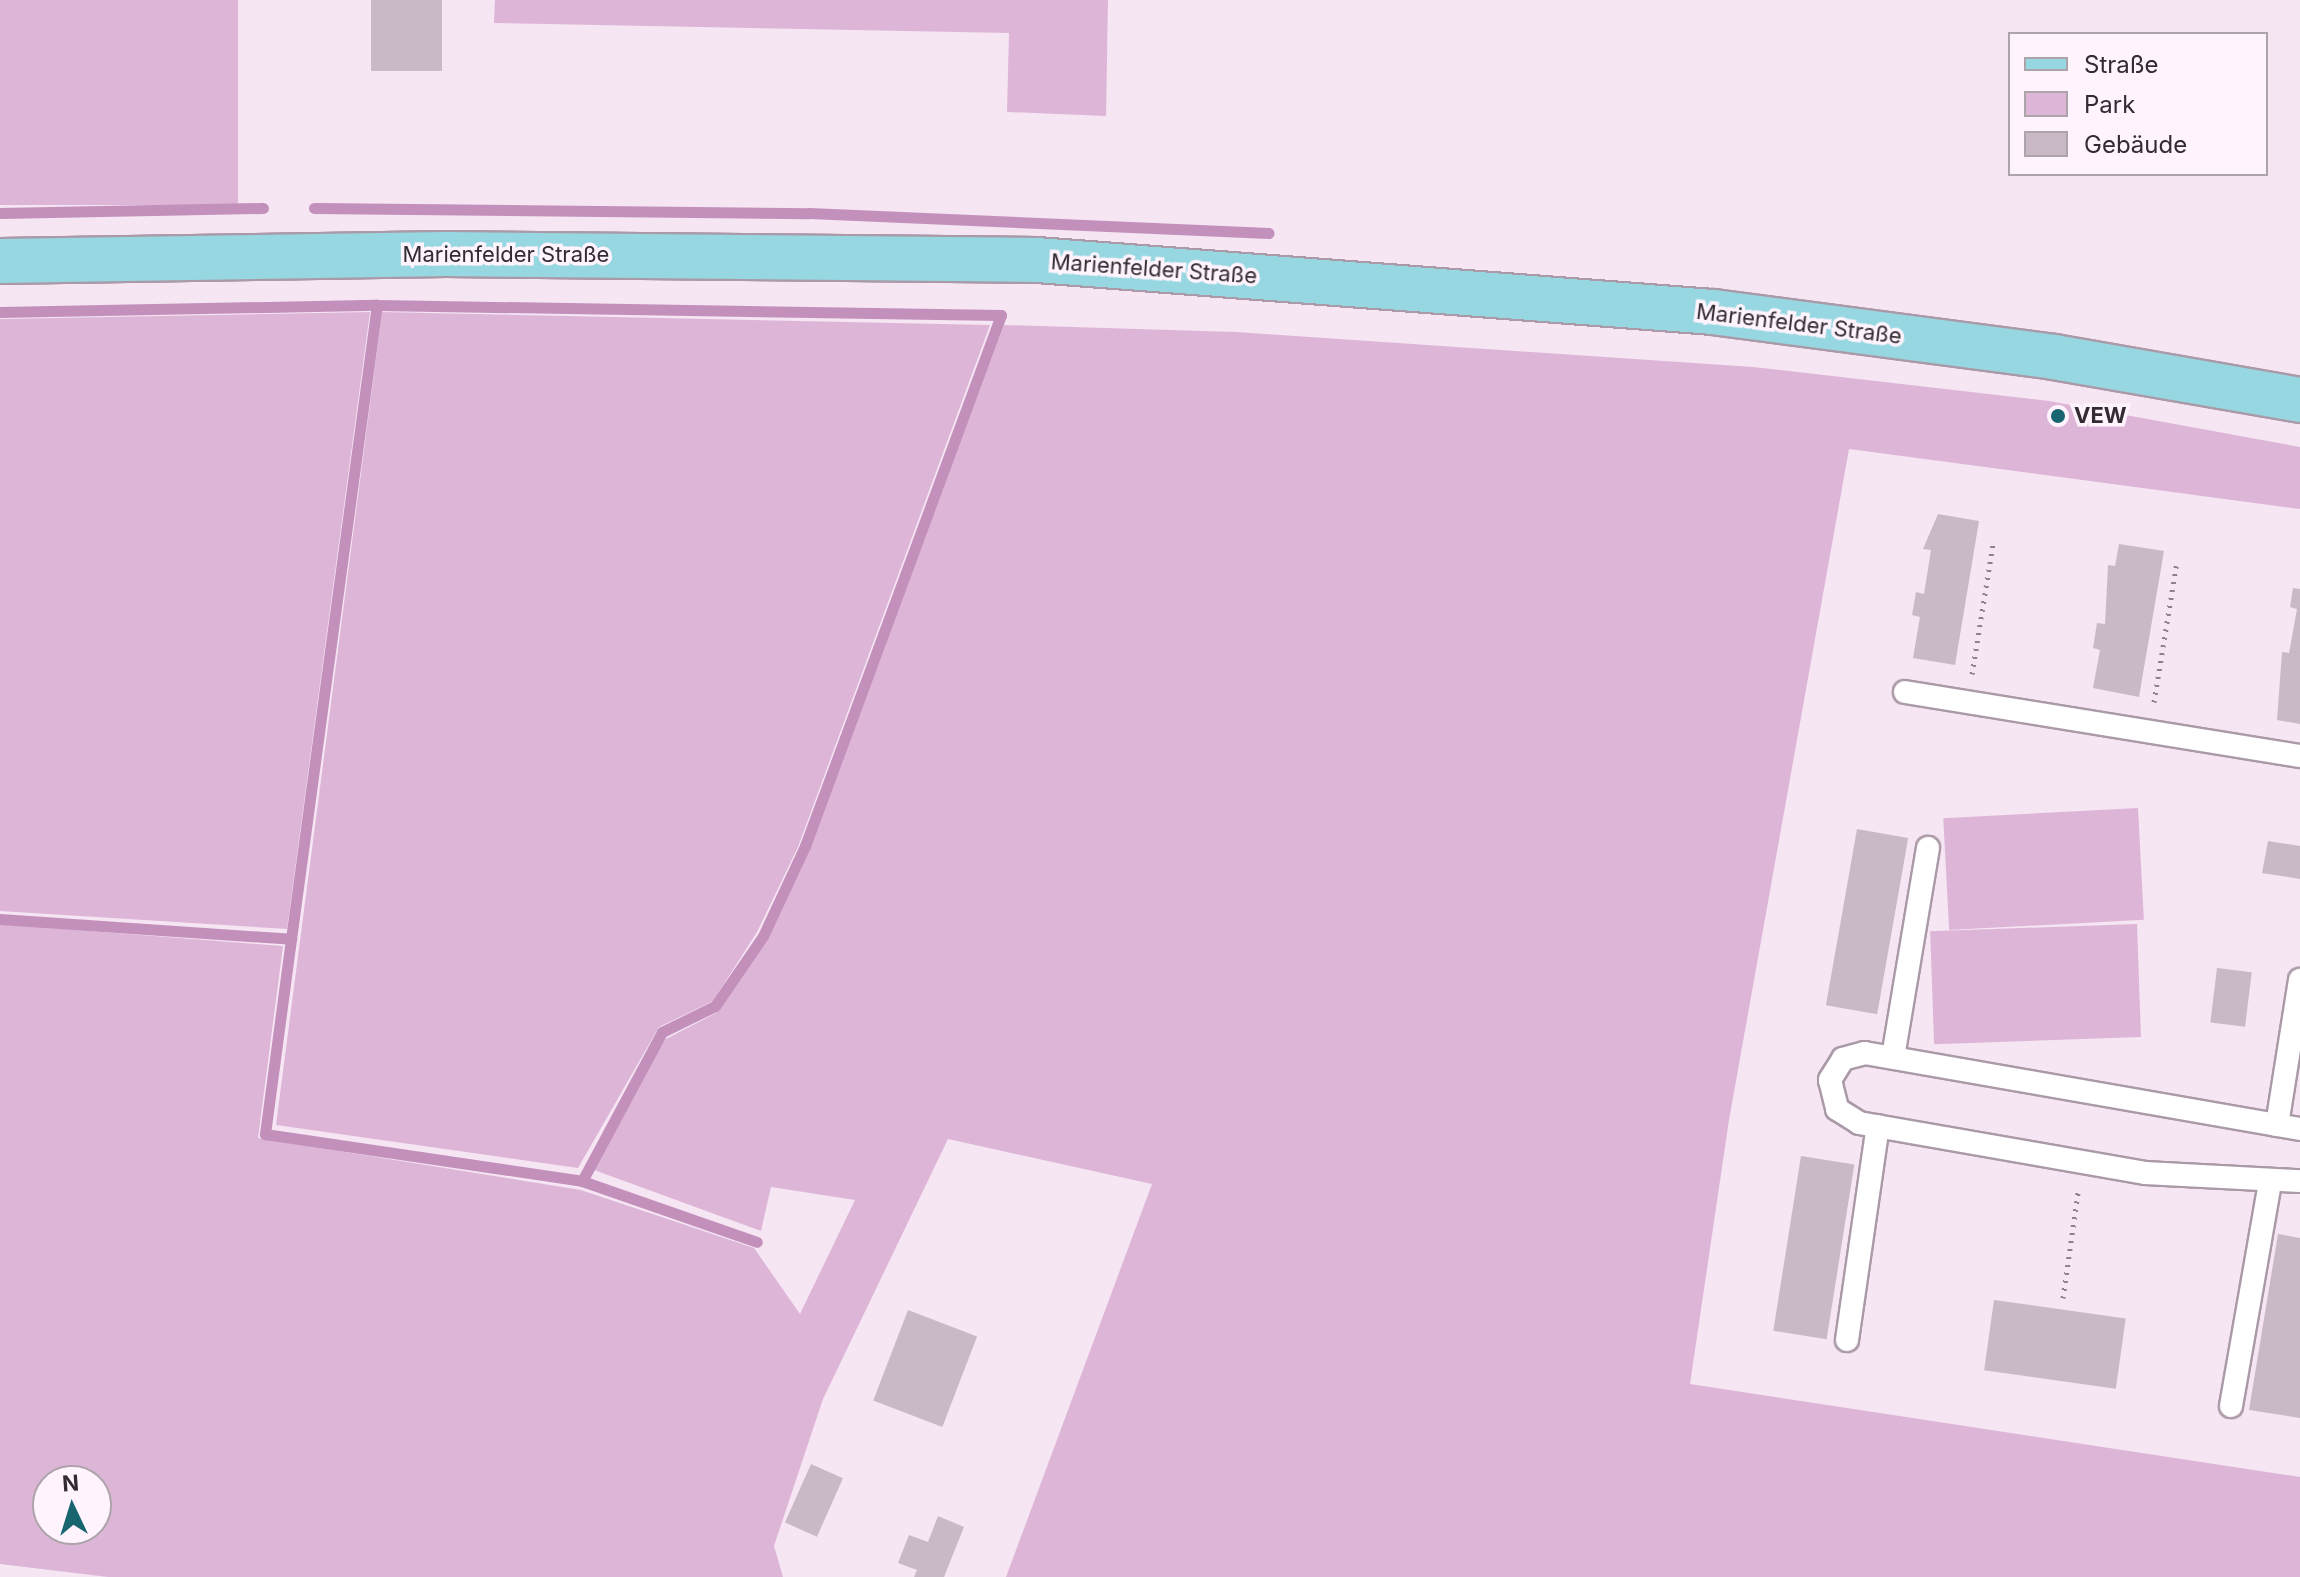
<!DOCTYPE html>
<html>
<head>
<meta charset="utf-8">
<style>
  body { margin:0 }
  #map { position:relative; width:2300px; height:1577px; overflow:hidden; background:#f6e5f3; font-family:Inter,sans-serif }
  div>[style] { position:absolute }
  .green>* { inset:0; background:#ddb6d7; transform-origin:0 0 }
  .stream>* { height:11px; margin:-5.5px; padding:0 5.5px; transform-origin:5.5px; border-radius:5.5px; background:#c290bb }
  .building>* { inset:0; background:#c9b9c7; transform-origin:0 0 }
  .path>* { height:5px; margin-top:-2.5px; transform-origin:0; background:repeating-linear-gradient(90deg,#8d828b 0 2px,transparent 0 8px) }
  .roads { filter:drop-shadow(2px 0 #aa9aa8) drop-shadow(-2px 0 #aa9aa8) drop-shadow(0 2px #aa9aa8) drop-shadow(0 -2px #aa9aa8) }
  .lane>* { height:22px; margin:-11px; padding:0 11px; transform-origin:11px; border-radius:11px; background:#fff }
  .primary>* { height:44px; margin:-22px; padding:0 22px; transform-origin:22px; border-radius:22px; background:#97d7e1 }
  .dots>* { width:22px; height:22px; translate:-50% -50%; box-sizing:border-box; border:4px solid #fff4fd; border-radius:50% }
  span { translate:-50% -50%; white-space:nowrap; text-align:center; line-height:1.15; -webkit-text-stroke:7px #fff4fd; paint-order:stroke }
  .street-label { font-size:22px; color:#322b31 }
  .poi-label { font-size:22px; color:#322b31; font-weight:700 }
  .left { translate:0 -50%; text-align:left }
  .legend { position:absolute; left:2008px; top:32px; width:260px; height:144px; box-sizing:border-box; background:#fff4fd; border:2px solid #ada4ab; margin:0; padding:10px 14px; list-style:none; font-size:24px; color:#322b31 }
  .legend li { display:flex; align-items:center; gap:16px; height:40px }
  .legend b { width:40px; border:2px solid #ada4ab }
  .north { position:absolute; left:32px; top:1465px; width:80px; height:80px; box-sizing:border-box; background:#fff4fd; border:2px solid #ada4ab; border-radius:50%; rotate:356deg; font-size:22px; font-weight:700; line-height:32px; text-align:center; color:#322b31 }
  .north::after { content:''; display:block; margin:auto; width:28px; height:36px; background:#18646f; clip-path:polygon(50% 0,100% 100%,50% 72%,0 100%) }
</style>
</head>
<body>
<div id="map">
  <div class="green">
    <i style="left:0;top:0;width:238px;height:205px"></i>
    <i style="clip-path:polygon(495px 0,1108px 0,1106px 116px,1007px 112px,1009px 33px,494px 23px)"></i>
    <i style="clip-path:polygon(370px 312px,287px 929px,0 911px,0 319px)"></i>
    <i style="clip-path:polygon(382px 312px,990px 325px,798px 847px,757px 932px,713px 1001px,659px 1027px,578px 1168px,276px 1125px)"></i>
    <i style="clip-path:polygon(evenodd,1004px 325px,1236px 332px,1753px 367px,2049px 401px,2300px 447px,2300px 509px,1849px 449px,1729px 1120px,1690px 1384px,2300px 1477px,2300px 1577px,1006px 1577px,1152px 1184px,948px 1139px,823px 1399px,774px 1546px,783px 1577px,108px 1577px,0 1564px,0 924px,283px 946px,258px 1138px,581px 1190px,754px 1248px,800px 1314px,855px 1200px,771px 1187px,761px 1231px,594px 1170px,664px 1040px,716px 1013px,766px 937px,810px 847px,1004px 325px,48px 1481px,96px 1481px,96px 1529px,48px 1529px,48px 1481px)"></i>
    <i style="left:2138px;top:808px;width:112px;height:195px;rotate:87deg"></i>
    <i style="left:2137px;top:924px;width:113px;height:207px;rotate:88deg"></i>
  </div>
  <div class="stream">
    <i style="left:314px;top:208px;width:495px;rotate:0.6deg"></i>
    <i style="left:809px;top:213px;width:460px;rotate:2.5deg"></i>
    <i style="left:0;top:213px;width:263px;rotate:-1.1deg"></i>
    <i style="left:0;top:312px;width:377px;rotate:-1.1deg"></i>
    <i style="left:377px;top:305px;width:624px;rotate:0.92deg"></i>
    <i style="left:1001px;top:315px;width:566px;rotate:110.26deg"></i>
    <i style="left:805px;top:846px;width:99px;rotate:115deg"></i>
    <i style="left:763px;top:936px;width:85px;rotate:124.4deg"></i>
    <i style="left:715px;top:1006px;width:59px;rotate:153.9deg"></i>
    <i style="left:662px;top:1032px;width:169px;rotate:118.2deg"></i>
    <i style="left:0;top:919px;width:292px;rotate:3.9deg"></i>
    <i style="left:291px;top:939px;width:197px;rotate:97.6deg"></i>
    <i style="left:265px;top:1134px;width:320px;rotate:8.4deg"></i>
    <i style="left:582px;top:1181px;width:185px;rotate:19.2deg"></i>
    <i style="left:291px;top:939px;width:640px;rotate:-82.28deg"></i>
  </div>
  <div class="building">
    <i style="left:371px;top:0;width:71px;height:71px"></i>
    <i style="clip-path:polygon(1938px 514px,1979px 521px,1955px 665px,1913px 658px,1920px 617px,1912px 615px,1916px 592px,1924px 594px,1931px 550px,1923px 549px)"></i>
    <i style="clip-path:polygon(2119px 544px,2164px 551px,2139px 697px,2093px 688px,2100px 650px,2093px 648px,2097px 623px,2105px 624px,2108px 565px,2115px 566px)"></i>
    <i style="clip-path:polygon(2293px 588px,2300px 589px,2300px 724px,2277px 720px,2282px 652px,2289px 653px,2297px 609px,2290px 607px)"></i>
    <i style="left:1857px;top:829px;width:52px;height:179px;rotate:10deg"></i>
    <i style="clip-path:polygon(2268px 841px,2300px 846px,2300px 879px,2262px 873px)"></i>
    <i style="left:2217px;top:968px;width:35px;height:55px;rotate:7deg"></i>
    <i style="left:1801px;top:1156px;width:54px;height:177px;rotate:9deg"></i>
    <i style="clip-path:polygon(2278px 1234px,2300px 1238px,2300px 1418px,2249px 1410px)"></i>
    <i style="left:1994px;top:1300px;width:133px;height:71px;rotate:8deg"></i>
    <i style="left:908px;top:1310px;width:74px;height:97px;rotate:21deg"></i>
    <i style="left:811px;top:1464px;width:35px;height:64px;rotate:24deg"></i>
    <i style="clip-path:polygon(938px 1516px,964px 1527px,944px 1577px,914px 1577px,917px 1570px,898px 1563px,909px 1535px,928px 1542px)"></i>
  </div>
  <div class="path">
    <i style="left:1972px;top:674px;width:131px;rotate:-80.8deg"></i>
    <i style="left:2154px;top:702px;width:143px;rotate:-80.7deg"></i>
    <i style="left:2063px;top:1298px;width:107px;rotate:-81.9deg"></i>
  </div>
  <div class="roads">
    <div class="lane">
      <i style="left:1905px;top:692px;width:400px;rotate:9.2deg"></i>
      <i style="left:1893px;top:1057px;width:212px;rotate:-80.5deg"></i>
      <i style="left:2277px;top:1125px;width:147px;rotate:-81deg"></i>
      <i style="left:2300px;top:1129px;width:442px;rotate:-170.1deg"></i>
      <i style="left:1865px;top:1053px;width:23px;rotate:165deg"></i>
      <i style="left:1843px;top:1059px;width:25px;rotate:122deg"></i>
      <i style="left:1830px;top:1080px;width:30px;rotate:76deg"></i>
      <i style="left:1837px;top:1109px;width:26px;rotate:32deg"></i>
      <i style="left:1859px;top:1123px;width:290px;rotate:9.9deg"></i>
      <i style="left:2145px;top:1173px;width:155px;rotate:3deg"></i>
      <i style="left:1847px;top:1340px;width:216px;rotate:-81.8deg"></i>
      <i style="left:2231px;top:1406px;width:226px;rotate:-80.1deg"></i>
    </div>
    <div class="primary">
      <i style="left:0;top:261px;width:446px;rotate:-0.9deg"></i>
      <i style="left:446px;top:254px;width:591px;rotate:0.58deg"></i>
      <i style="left:1037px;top:260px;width:678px;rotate:4.4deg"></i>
      <i style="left:1713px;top:312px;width:344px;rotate:7.5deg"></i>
      <i style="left:2054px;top:357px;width:250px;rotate:9.9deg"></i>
    </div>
  </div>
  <div class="dots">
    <i style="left:2058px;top:416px;background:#18646f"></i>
  </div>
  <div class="street-label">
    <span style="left:506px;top:255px">Marienfelder Straße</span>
    <span style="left:1154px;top:269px;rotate:4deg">Marienfelder Straße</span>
    <span style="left:1799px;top:324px;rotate:7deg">Marienfelder Straße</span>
  </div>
  <div class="poi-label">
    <span class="left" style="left:2074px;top:416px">VEW</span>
  </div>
  <ul class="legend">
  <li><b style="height:10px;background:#97d7e1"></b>Straße</li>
  <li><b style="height:22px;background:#ddb6d7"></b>Park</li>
  <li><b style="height:22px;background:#c9b9c7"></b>Gebäude</li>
  </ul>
  <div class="north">N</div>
</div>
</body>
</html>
